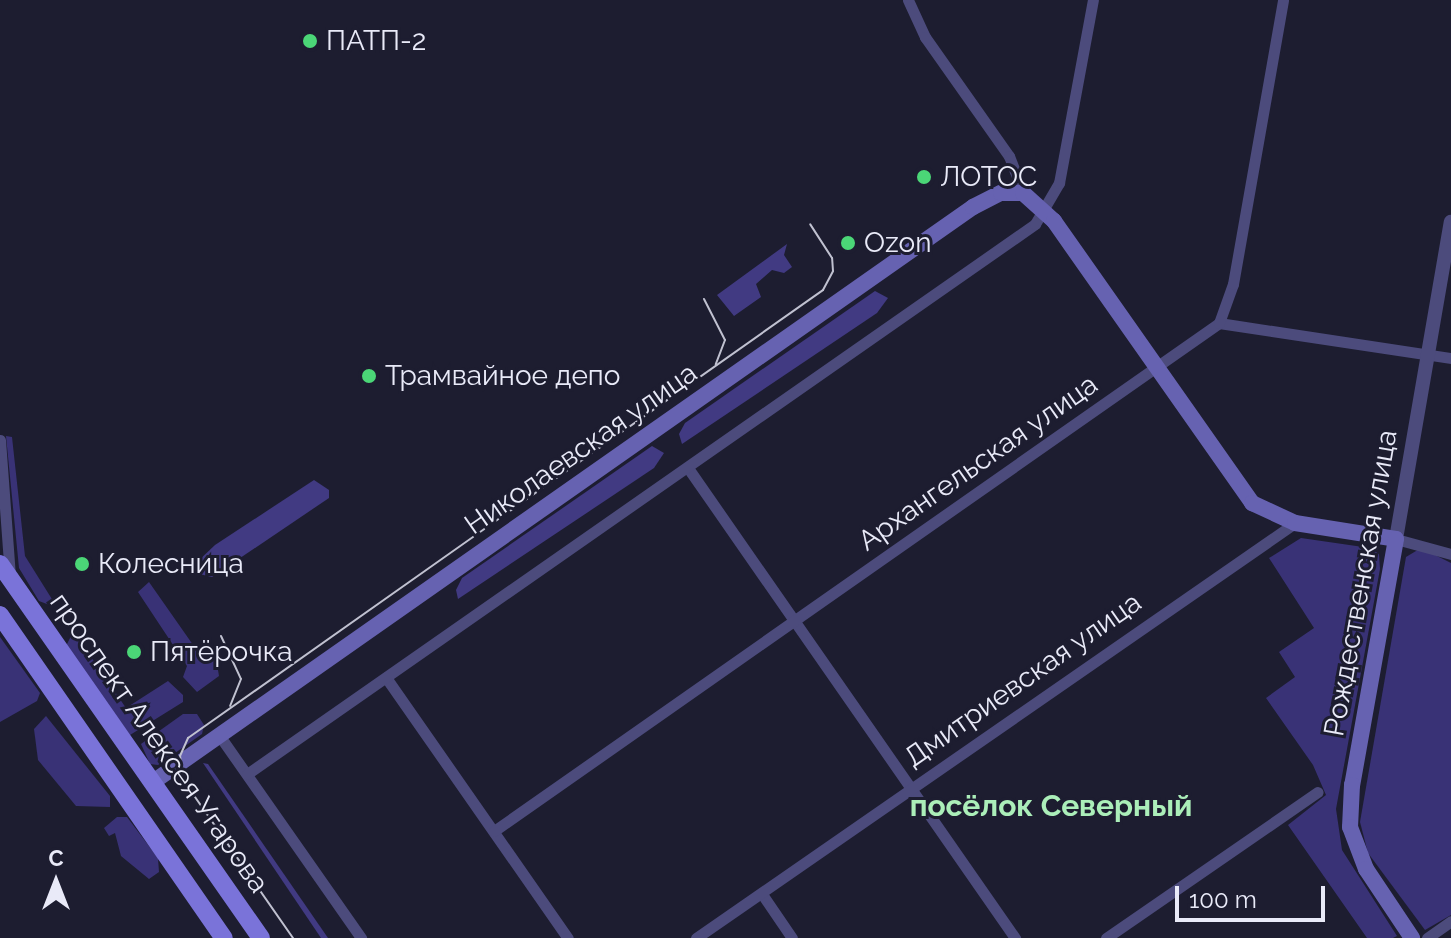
<!DOCTYPE html>
<html>
<head>
<meta charset="utf-8">
<style>
  body { margin:0 }
  #map { position:relative; width:1451px; height:938px; overflow:hidden; background:#1d1d30; font-family:Raleway,sans-serif }
  div>[style] { position:absolute }
  .green>* { inset:0; background:#393276 }
  .forest>* { inset:0; background:#413a82 }
  .minor>* { height:11px; margin:-5.5px; padding:0 5.5px; transform-origin:5.5px; border-radius:5.5px; background:#4c4b7c }
  .tertiary>* { height:14px; margin:-7px; padding:0 7px; transform-origin:7px; border-radius:7px; background:#4c4b7c }
  .secondary>* { height:16px; margin:-8px; padding:0 8px; transform-origin:8px; border-radius:8px; background:#6662b1 }
  .primary>* { height:18px; margin:-9px; padding:0 9px; transform-origin:9px; border-radius:9px; background:#7a73d9 }
  .tram>* { height:2px; margin:-1px; padding:0 1px; transform-origin:1px; border-radius:1px; background:#c0c1d0 }
  .dots>* { width:22px; height:22px; translate:-50% -50%; box-sizing:border-box; border:4px solid #1d1d30; border-radius:50% }
  span { translate:-50% -50%; white-space:nowrap; text-align:center; line-height:1.15; -webkit-text-stroke:6px #1d1d30; paint-order:stroke }
  .poi-label { font-size:28px; color:#e9eaf8 }
  .left { translate:0 -50%; text-align:left }
  .street-label { font-size:28px; color:#e9eaf8 }
  .neighbourhood-label { font-size:30px; color:#abeeb9; font-weight:700 }
  .north { position:absolute; left:16px; top:842px; width:80px; height:80px; -webkit-text-stroke:6px #1d1d30; paint-order:stroke; rotate:0deg; font-size:22px; font-weight:700; line-height:32px; text-align:center; color:#e9eaf8 }
  .north::after { content:''; display:block; margin:auto; width:28px; height:36px; background:#e9eaf8; clip-path:polygon(50% 0,100% 100%,50% 72%,0 100%) }
  .scale { position:absolute; left:1175px; top:886px; width:150px; height:36px; box-sizing:border-box; border:4px solid #e9eaf8; border-top:0; padding-left:10px; font-size:24px; line-height:28px; white-space:nowrap; color:#e9eaf8; -webkit-text-stroke:6px #1d1d30; paint-order:stroke }
</style>
</head>
<body>
<div id="map">
  <div class="green">
    <i style="clip-path:polygon(6px 436px,12px 437px,25px 556px,55px 604px,52px 606px,39px 601px,19px 568px)"></i>
    <i style="clip-path:polygon(1301px 538px,1370px 548px,1379px 554px,1380px 569px,1336px 809px,1342px 850px,1397px 936px,1393px 938px,1367px 938px,1288px 825px,1326px 795px,1313px 765px,1266px 698px,1295px 677px,1279px 652px,1314px 628px,1269px 558px)"></i>
    <i style="clip-path:polygon(1421px 548px,1451px 563px,1451px 915px,1425px 930px,1368px 853px,1360px 822px,1406px 557px)"></i>
    <i style="clip-path:polygon(149px 582px,198px 652px,207px 647px,217px 664px,219px 676px,197px 692px,183px 677px,187px 666px,138px 592px)"></i>
    <i style="clip-path:polygon(71px 636px,78px 638px,126px 708px,168px 681px,183px 695px,183px 702px,130px 735px,66px 646px)"></i>
    <i style="clip-path:polygon(0 637px,40px 693px,37px 701px,0 722px)"></i>
    <i style="clip-path:polygon(183px 714px,197px 714px,204px 725px,202px 734px,158px 765px,150px 764px,141px 744px)"></i>
    <i style="clip-path:polygon(46px 716px,110px 796px,110px 807px,76px 806px,38px 760px,34px 729px)"></i>
    <i style="clip-path:polygon(117px 817px,127px 817px,158px 858px,159px 872px,149px 879px,121px 856px,115px 833px,109px 836px,104px 828px)"></i>
  </div>
  <div class="forest">
    <i style="clip-path:polygon(787px 244px,784px 255px,792px 267px,784px 273px,772px 270px,756px 284px,761px 297px,734px 316px,717px 295px)"></i>
    <i style="clip-path:polygon(875px 291px,888px 298px,877px 313px,682px 444px,679px 434px,685px 423px)"></i>
    <i style="clip-path:polygon(652px 446px,664px 453px,654px 468px,458px 599px,456px 590px,462px 578px)"></i>
    <i style="clip-path:polygon(314px 480px,329px 490px,329px 498px,212px 577px,195px 573px,196px 563px,215px 545px)"></i>
    <i style="clip-path:polygon(203px 763px,208px 764px,328px 938px,321px 938px)"></i>
  </div>
  <div class="minor">
    <i style="left:908px;top:0;width:41px;rotate:65.3deg"></i>
    <i style="left:925px;top:37px;width:146px;rotate:54.8deg"></i>
    <i style="left:1009px;top:156px;width:40px;rotate:69deg"></i>
    <i style="left:1219px;top:323px;width:235px;rotate:8.6deg"></i>
    <i style="left:0;top:440px;width:135px;rotate:85.8deg"></i>
    <i style="left:688px;top:468px;width:573px;rotate:55.17deg"></i>
    <i style="left:1396px;top:539px;width:57px;rotate:15.3deg"></i>
    <i style="left:387px;top:679px;width:316px;rotate:55.1deg"></i>
    <i style="left:219px;top:735px;width:248px;rotate:55deg"></i>
    <i style="left:247px;top:774px;width:961px;rotate:-34.91deg"></i>
    <i style="left:1035px;top:224px;width:48px;rotate:-59.7deg"></i>
    <i style="left:1059px;top:183px;width:186px;rotate:-79.5deg"></i>
    <i style="left:494px;top:831px;width:885px;rotate:-35.02deg"></i>
    <i style="left:1219px;top:323px;width:41px;rotate:-70.3deg"></i>
    <i style="left:1233px;top:284px;width:288px;rotate:-80deg"></i>
    <i style="left:762px;top:894px;width:53px;rotate:55.7deg"></i>
    <i style="left:696px;top:938px;width:729px;rotate:-34.72deg"></i>
    <i style="left:1106px;top:938px;width:257px;rotate:-34.6deg"></i>
    <i style="left:1427px;top:938px;width:29px;rotate:-35deg"></i>
  </div>
  <div class="tertiary">
    <i style="left:1396px;top:539px;width:322px;rotate:-80.2deg"></i>
  </div>
  <div class="secondary">
    <i style="left:153px;top:782px;width:1002px;rotate:-35.04deg"></i>
    <i style="left:973px;top:207px;width:31px;rotate:-27deg"></i>
    <i style="left:1001px;top:193px;width:22px"></i>
    <i style="left:1023px;top:193px;width:42px;rotate:42.1deg"></i>
    <i style="left:1054px;top:221px;width:345px;rotate:54.9deg"></i>
    <i style="left:1252px;top:503px;width:47px;rotate:24.9deg"></i>
    <i style="left:1295px;top:523px;width:102px;rotate:9deg"></i>
    <i style="left:1396px;top:539px;width:250px;rotate:100.1deg"></i>
    <i style="left:1352px;top:785px;width:42px;rotate:92.7deg"></i>
    <i style="left:1350px;top:827px;width:45px;rotate:69.1deg"></i>
    <i style="left:1366px;top:869px;width:83px;rotate:56.3deg"></i>
  </div>
  <div class="primary">
    <i style="left:0;top:564px;width:456px;rotate:55.1deg"></i>
    <i style="left:0;top:615px;width:393px;rotate:55.3deg"></i>
  </div>
  <div class="tram">
    <i style="left:704px;top:299px;width:46px;rotate:62.9deg"></i>
    <i style="left:725px;top:340px;width:26px;rotate:111deg"></i>
    <i style="left:221px;top:636px;width:47px;rotate:65.1deg"></i>
    <i style="left:241px;top:679px;width:29px;rotate:112deg"></i>
    <i style="left:293px;top:938px;width:193px;rotate:-124.8deg"></i>
    <i style="left:183px;top:780px;width:24px;rotate:-97deg"></i>
    <i style="left:180px;top:756px;width:20px;rotate:-66deg"></i>
    <i style="left:188px;top:738px;width:777px;rotate:-35.2deg"></i>
    <i style="left:823px;top:290px;width:21px;rotate:-62deg"></i>
    <i style="left:833px;top:271px;width:13px;rotate:-94deg"></i>
    <i style="left:832px;top:258px;width:40px;rotate:-122.9deg"></i>
  </div>
  <div class="dots">
    <i style="left:310px;top:41px;background:#4bd677"></i>
    <i style="left:924px;top:177px;background:#4bd677"></i>
    <i style="left:848px;top:243px;background:#4bd677"></i>
    <i style="left:369px;top:376px;background:#4bd677"></i>
    <i style="left:82px;top:564px;background:#4bd677"></i>
    <i style="left:134px;top:652px;background:#4bd677"></i>
  </div>
  <div class="poi-label">
    <span class="left" style="left:326px;top:41px">ПАТП-2</span>
    <span class="left" style="left:940px;top:177px">ЛОТОС</span>
    <span class="left" style="left:864px;top:243px">Ozon</span>
    <span class="left" style="left:385px;top:376px">Трамвайное депо</span>
    <span class="left" style="left:98px;top:564px">Колесница</span>
    <span class="left" style="left:150px;top:652px">Пятёрочка</span>
  </div>
  <div class="street-label">
    <span style="left:581px;top:449px;rotate:-35deg">Николаевская улица</span>
    <span style="left:978px;top:463px;rotate:-35deg">Архангельская улица</span>
    <span style="left:1361px;top:583px;rotate:-80deg">Рождественская улица</span>
    <span style="left:1023px;top:680px;rotate:-35deg">Дмитриевская улица</span>
    <span style="left:159px;top:743px;rotate:55deg">проспект Алексея Угарова</span>
  </div>
  <div class="neighbourhood-label">
    <span style="left:1051px;top:806px">посёлок Северный</span>
  </div>
  <div class="north">С</div>
  <div class="scale">100 m</div>
</div>
</body>
</html>
